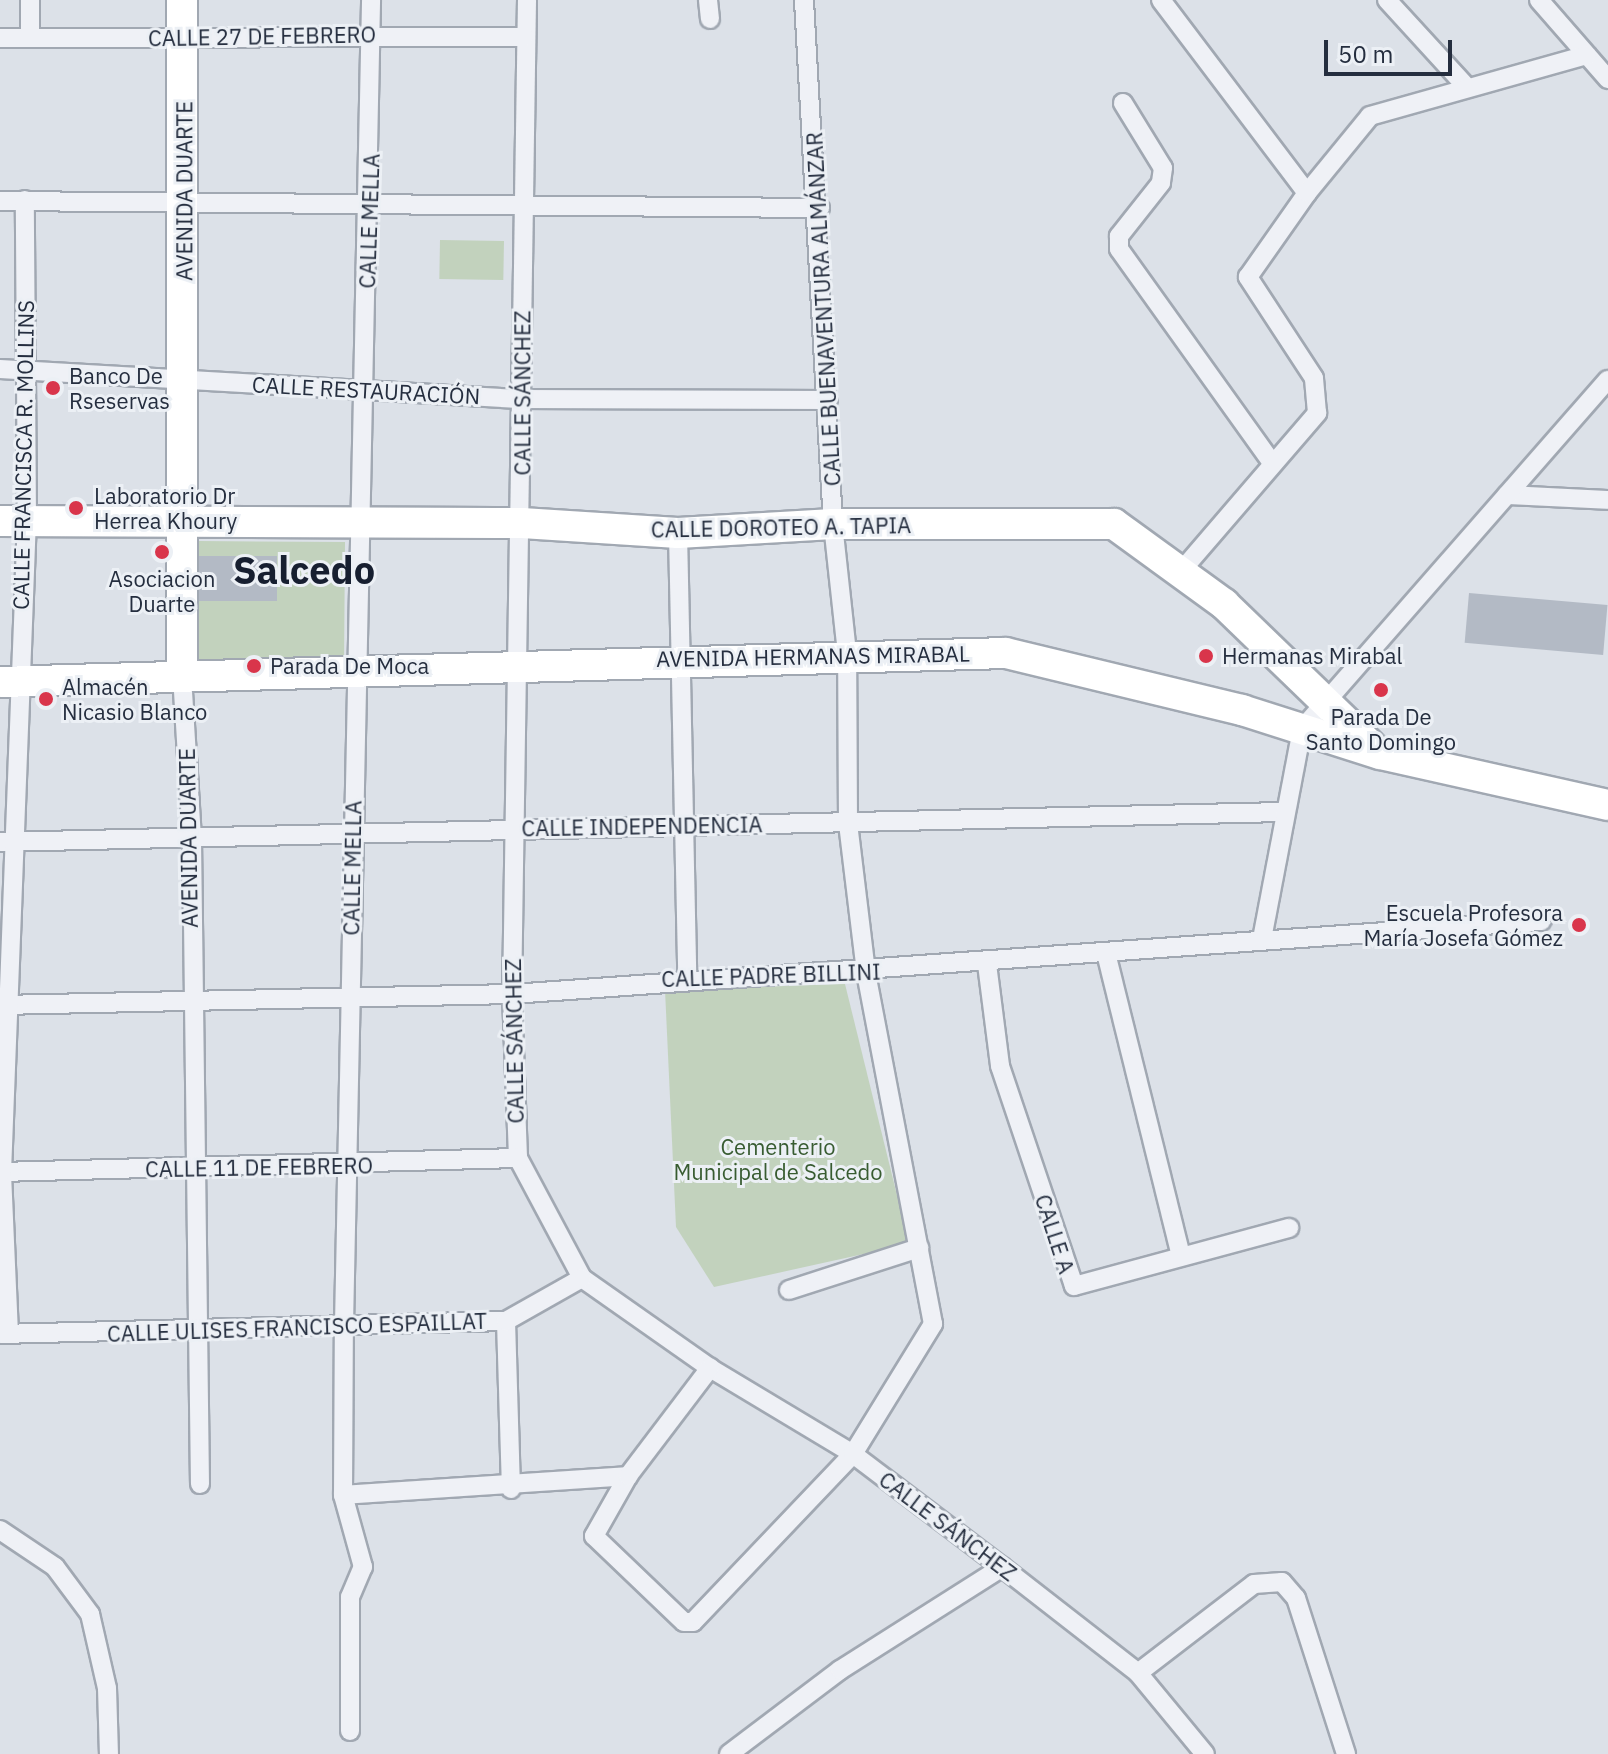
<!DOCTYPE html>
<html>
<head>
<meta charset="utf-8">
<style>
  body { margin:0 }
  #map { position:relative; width:1608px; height:1754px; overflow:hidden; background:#dce1e8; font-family:"IBM Plex Sans",sans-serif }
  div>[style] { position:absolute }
  .green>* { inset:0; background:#c2d2bd; transform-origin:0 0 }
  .building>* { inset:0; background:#b3bac5; transform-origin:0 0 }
  .roads { filter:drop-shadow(2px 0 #a1a8b2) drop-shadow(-2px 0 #a1a8b2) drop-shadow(0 2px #a1a8b2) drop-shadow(0 -2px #a1a8b2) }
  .minor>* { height:18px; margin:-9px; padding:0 9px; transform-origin:9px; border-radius:9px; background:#eff1f6 }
  .primary>* { height:30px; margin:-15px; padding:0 15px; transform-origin:15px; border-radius:15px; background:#fff }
  .dots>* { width:22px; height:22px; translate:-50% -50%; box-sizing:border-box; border:4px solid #ecf0f5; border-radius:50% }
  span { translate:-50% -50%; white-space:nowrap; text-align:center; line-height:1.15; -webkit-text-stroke:6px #ecf0f5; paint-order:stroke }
  .street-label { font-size:22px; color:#252e3f }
  .poi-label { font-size:22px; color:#252e3f }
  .left { translate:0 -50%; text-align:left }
  .right { translate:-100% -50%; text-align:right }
  .park-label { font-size:22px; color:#385c31 }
  .town-label { font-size:38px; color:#171f30; font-weight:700 }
  .scale { position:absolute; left:1324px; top:40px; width:128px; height:36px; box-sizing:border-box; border:4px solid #252e3f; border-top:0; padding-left:10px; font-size:24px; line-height:28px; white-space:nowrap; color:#252e3f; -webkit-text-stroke:6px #ecf0f5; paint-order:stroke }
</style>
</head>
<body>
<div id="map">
  <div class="green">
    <i style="left:440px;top:240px;width:64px;height:39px;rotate:1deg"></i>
    <i style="clip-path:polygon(198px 541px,345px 542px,344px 666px,197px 665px,197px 601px,276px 601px,277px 557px,198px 556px)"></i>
    <i style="clip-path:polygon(845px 984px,909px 1244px,714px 1287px,676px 1227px,665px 990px)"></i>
  </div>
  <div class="building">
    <i style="left:198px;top:556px;width:79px;height:45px"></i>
    <i style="left:1469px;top:593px;width:139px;height:50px;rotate:5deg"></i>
  </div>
  <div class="roads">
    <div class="minor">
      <i style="left:527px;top:0;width:994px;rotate:90.86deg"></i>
      <i style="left:512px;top:994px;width:164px;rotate:87.9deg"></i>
      <i style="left:518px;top:1158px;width:136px;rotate:61.9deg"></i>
      <i style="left:582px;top:1278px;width:156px;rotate:35.1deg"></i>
      <i style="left:710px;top:1368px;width:167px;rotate:31deg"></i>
      <i style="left:853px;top:1454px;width:187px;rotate:37.2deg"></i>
      <i style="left:1002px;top:1567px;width:172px;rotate:37.9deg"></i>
      <i style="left:1138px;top:1673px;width:105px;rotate:50.4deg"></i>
      <i style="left:708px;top:0;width:19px;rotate:84deg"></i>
      <i style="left:1161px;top:0;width:242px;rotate:52.9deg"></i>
      <i style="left:1387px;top:0;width:114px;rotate:47.5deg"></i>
      <i style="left:1539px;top:0;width:105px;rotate:48.9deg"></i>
      <i style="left:0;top:38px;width:524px;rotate:-0.11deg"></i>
      <i style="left:30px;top:38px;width:38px;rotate:-90deg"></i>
      <i style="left:1123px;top:103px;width:76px;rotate:58.4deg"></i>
      <i style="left:1163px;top:168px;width:15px;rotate:98deg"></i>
      <i style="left:1161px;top:183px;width:68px;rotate:128.4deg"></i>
      <i style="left:1119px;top:236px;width:13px;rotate:90deg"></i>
      <i style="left:1119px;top:249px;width:264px;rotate:54.4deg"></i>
      <i style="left:0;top:201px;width:820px;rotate:0.49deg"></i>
      <i style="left:0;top:369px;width:520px;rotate:3.31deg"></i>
      <i style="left:519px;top:399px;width:309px;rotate:0.2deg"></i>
      <i style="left:1507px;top:495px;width:101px;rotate:2.8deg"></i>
      <i style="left:678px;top:533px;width:443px;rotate:88.8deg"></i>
      <i style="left:1183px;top:569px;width:206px;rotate:-49.3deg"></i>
      <i style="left:1317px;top:413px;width:35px;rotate:-95deg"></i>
      <i style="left:1314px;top:378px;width:121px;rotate:-123.2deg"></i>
      <i style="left:1248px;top:277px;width:103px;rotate:-54.9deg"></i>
      <i style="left:1307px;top:193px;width:99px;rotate:-50.7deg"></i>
      <i style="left:1370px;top:116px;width:225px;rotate:-15.7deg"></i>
      <i style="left:182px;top:675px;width:165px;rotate:86.5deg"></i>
      <i style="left:192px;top:840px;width:644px;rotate:89.29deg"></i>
      <i style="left:0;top:842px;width:1283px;rotate:-1.34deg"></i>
      <i style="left:1262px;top:939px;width:214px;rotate:-79.2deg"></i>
      <i style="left:1302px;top:729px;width:464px;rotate:-48.8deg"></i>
      <i style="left:1106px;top:953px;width:308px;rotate:76.1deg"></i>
      <i style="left:987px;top:964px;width:103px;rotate:82.7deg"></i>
      <i style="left:1000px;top:1066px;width:232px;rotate:71.4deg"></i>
      <i style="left:1074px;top:1286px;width:223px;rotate:-15.1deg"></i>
      <i style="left:0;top:1005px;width:512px;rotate:-1.23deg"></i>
      <i style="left:512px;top:994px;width:1032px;rotate:-4.06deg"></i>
      <i style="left:0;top:1172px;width:518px;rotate:-1.55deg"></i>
      <i style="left:789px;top:1290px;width:137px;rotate:-17.9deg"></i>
      <i style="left:506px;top:1321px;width:168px;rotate:88.3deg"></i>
      <i style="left:0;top:1334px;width:506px;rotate:-1.47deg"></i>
      <i style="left:506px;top:1321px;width:87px;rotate:-29.5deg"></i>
      <i style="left:9px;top:1334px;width:162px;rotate:-92.5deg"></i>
      <i style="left:2px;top:1172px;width:653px;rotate:-87.81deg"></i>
      <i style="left:27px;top:519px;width:319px;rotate:-90.4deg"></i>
      <i style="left:628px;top:1476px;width:69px;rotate:119.5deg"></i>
      <i style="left:594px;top:1536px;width:124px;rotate:43.7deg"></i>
      <i style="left:684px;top:1622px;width:9px"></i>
      <i style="left:693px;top:1622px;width:232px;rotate:-46.4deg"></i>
      <i style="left:853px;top:1454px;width:153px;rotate:-58.4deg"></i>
      <i style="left:933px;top:1324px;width:358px;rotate:-100.8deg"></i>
      <i style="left:866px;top:972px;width:150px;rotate:-96.9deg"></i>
      <i style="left:848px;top:823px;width:170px;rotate:-90.3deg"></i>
      <i style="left:847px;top:653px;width:130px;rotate:-96.2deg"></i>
      <i style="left:833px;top:524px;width:525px;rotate:-93.17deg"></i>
      <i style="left:343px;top:1495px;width:286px;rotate:-3.8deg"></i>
      <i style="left:628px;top:1476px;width:136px;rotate:-52.8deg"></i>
      <i style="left:0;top:1530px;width:66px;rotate:33.9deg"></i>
      <i style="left:55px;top:1567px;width:59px;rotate:53.3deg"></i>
      <i style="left:90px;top:1614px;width:76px;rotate:77.1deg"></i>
      <i style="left:107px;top:1688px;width:66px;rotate:88.3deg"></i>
      <i style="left:1138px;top:1673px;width:146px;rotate:-37.5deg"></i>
      <i style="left:1254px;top:1584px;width:28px;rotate:-4deg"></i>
      <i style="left:1282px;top:1582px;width:21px;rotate:49deg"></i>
      <i style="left:1296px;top:1598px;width:164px;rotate:72.2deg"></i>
      <i style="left:350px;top:1731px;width:134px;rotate:-90deg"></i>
      <i style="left:350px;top:1597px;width:33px;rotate:-67deg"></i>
      <i style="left:363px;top:1567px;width:75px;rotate:-105.5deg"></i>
      <i style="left:343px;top:1495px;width:170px;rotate:-89.7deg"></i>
      <i style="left:344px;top:1325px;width:1325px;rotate:-88.83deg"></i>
      <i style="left:729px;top:1754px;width:139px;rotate:-37.1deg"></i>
      <i style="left:840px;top:1670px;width:192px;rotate:-32.4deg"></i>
    </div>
    <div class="primary">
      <i style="left:0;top:521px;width:522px;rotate:0.22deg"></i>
      <i style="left:522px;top:523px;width:156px;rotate:3.7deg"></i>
      <i style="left:678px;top:533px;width:155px;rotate:-3.3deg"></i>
      <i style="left:833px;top:524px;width:281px"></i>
      <i style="left:1114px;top:524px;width:136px;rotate:36deg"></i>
      <i style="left:1224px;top:604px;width:203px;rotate:44deg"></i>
      <i style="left:182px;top:675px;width:675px;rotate:-90deg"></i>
      <i style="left:0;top:682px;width:1006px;rotate:-1.65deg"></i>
      <i style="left:1006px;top:653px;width:243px;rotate:13.6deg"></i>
      <i style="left:1242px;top:710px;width:145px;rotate:17.7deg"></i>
      <i style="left:1380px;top:754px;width:234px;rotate:12.6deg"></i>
    </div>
  </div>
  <div class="dots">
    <i style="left:53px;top:388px;background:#d9354b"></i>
    <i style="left:76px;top:508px;background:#d9354b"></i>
    <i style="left:162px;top:552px;background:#d9354b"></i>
    <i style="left:1206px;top:656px;background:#d9354b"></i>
    <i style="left:254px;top:666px;background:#d9354b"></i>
    <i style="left:1381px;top:690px;background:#d9354b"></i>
    <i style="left:46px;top:699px;background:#d9354b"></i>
    <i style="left:1579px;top:925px;background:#d9354b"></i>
  </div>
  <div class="street-label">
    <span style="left:262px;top:36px;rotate:-1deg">CALLE 27 DE FEBRERO</span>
    <span style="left:184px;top:191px;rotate:-90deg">AVENIDA DUARTE</span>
    <span style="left:369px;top:221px;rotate:-88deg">CALLE MELLA</span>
    <span style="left:823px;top:309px;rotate:-93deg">CALLE BUENAVENTURA ALMÁNZAR</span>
    <span style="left:366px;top:390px;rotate:3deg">CALLE RESTAURACIÓN</span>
    <span style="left:522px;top:393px;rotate:-90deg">CALLE SÁNCHEZ</span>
    <span style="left:23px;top:455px;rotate:-89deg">CALLE FRANCISCA R. MOLLINS</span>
    <span style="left:781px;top:527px;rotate:-1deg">CALLE DOROTEO A. TAPIA</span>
    <span style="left:813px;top:656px;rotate:-1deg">AVENIDA HERMANAS MIRABAL</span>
    <span style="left:642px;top:826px;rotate:-1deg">CALLE INDEPENDENCIA</span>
    <span style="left:188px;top:838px;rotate:-91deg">AVENIDA DUARTE</span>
    <span style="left:352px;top:868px;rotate:-89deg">CALLE MELLA</span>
    <span style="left:771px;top:975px;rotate:-2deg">CALLE PADRE BILLINI</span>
    <span style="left:514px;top:1041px;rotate:-91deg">CALLE SÁNCHEZ</span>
    <span style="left:259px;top:1167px;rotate:-1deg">CALLE 11 DE FEBRERO</span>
    <span style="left:1055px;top:1234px;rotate:72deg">CALLE A</span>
    <span style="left:297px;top:1327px;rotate:-2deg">CALLE ULISES FRANCISCO ESPAILLAT</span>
    <span style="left:948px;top:1526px;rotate:37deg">CALLE SÁNCHEZ</span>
  </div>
  <div class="poi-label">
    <span class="left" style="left:69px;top:388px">Banco De<br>Rseservas</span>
    <span class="left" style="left:94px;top:508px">Laboratorio Dr<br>Herrea Khoury</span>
    <span style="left:162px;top:591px">Asociacion<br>Duarte</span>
    <span class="left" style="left:1222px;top:656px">Hermanas Mirabal</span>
    <span class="left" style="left:270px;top:666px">Parada De Moca</span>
    <span class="left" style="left:62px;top:699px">Almacén<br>Nicasio Blanco</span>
    <span style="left:1381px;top:729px">Parada De<br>Santo Domingo</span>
    <span class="right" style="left:1563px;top:925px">Escuela Profesora<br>María Josefa Gómez</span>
  </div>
  <div class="park-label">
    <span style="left:778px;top:1159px">Cementerio<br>Municipal de Salcedo</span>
  </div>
  <div class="town-label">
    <span style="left:304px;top:570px">Salcedo</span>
  </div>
  <div class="scale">50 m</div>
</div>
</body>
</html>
